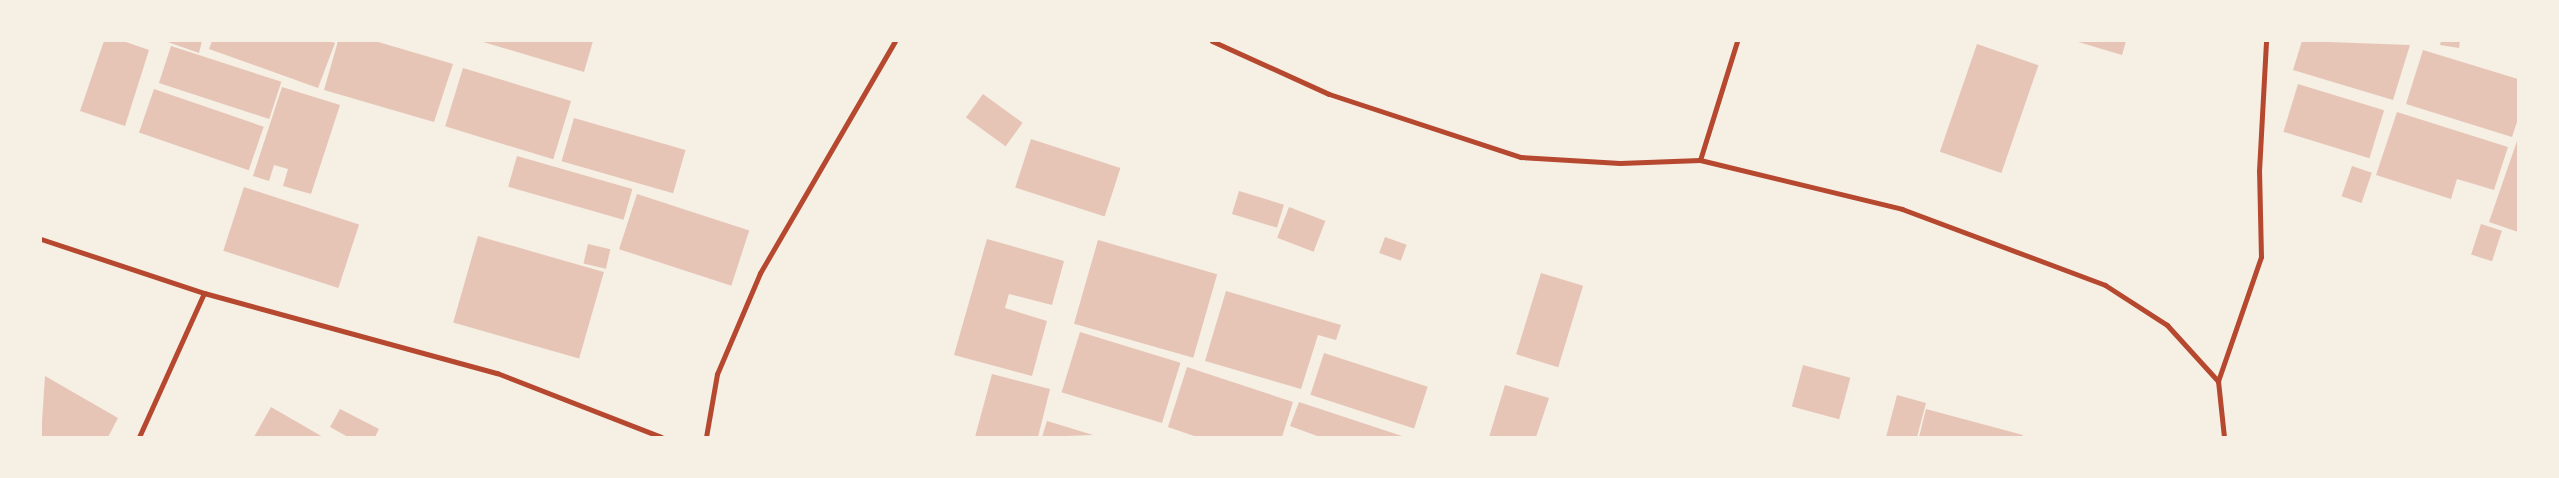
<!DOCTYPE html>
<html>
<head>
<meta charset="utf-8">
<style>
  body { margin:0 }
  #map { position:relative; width:2559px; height:478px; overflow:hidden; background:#f6efe4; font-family:"Libre Baskerville",serif }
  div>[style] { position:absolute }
  .building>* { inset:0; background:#e6c5b7; transform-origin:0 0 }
  .minor>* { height:5px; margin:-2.5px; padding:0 2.5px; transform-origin:2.5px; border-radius:2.5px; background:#b5482f }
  span { translate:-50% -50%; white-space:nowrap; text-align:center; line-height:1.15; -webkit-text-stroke:4px #f6efe4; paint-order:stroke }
  .frame { position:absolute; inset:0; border:42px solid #f6efe4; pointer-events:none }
</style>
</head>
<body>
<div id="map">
  <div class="building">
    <i style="clip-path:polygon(104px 41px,123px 41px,149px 50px,125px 126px,80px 111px)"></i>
    <i style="clip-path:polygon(165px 41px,202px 41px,199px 53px)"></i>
    <i style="clip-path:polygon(212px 41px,330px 41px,335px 43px,318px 88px,209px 49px)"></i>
    <i style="clip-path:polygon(338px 41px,375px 41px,453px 64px,434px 122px,324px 90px)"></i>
    <i style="clip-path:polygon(480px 41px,593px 41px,584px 72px)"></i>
    <i style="clip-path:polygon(2075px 41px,2126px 41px,2122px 55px)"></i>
    <i style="clip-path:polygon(2302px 41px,2410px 45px,2393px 100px,2293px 70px)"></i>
    <i style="clip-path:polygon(2441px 41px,2460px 41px,2459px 48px,2440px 45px)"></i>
    <i style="left:1977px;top:44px;width:65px;height:114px;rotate:19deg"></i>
    <i style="left:171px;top:46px;width:116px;height:39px;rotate:18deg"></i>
    <i style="clip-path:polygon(2423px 50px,2518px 79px,2518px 119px,2512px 137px,2406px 104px)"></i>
    <i style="left:463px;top:68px;width:113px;height:61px;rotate:17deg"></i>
    <i style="left:2298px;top:84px;width:90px;height:50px;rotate:17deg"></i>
    <i style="clip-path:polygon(282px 87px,340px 105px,311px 194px,283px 186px,288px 169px,274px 165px,269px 181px,253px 176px)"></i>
    <i style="left:154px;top:89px;width:116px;height:46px;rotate:19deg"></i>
    <i style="left:983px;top:94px;width:49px;height:29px;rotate:36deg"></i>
    <i style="clip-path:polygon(2397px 112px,2508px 147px,2494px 190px,2457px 179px,2451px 199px,2376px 175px)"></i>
    <i style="left:574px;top:118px;width:116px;height:45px;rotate:16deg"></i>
    <i style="left:1031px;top:139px;width:94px;height:51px;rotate:18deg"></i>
    <i style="clip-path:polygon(2517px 141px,2518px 141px,2518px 232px,2489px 222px)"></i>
    <i style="left:517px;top:156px;width:120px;height:32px;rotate:16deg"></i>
    <i style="left:2352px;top:166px;width:21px;height:32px;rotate:19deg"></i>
    <i style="left:244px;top:187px;width:121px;height:67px;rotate:18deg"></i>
    <i style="left:1239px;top:191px;width:47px;height:24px;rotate:17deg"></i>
    <i style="left:637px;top:194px;width:118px;height:58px;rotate:18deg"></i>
    <i style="left:1289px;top:207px;width:39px;height:33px;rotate:21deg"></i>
    <i style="left:2481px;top:224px;width:22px;height:32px;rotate:18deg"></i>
    <i style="left:478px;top:236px;width:131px;height:90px;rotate:16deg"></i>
    <i style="left:1385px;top:237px;width:23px;height:17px;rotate:20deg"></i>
    <i style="clip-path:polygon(987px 239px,1064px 261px,1052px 305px,1009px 294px,1005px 308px,1047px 321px,1032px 376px,954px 355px)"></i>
    <i style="left:1098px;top:240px;width:124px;height:87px;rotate:16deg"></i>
    <i style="left:588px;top:244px;width:23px;height:20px;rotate:13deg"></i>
    <i style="left:1541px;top:273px;width:44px;height:85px;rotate:17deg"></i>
    <i style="clip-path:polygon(1226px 291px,1341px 325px,1336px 340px,1318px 335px,1301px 389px,1205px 361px)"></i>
    <i style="left:1080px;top:332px;width:105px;height:63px;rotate:17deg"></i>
    <i style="left:1324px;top:353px;width:109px;height:44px;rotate:18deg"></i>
    <i style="left:1803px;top:365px;width:49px;height:43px;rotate:15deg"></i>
    <i style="clip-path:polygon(1187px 367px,1293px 402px,1282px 437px,1197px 437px,1168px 427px)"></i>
    <i style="clip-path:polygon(992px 374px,1050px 389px,1038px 437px,975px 437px)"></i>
    <i style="clip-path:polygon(45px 376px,118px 418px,108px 437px,41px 437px)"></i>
    <i style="clip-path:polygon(1505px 385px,1549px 398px,1536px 437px,1489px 437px)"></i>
    <i style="clip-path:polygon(1897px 395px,1926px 403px,1917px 437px,1886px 437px)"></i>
    <i style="clip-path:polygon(1299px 402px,1402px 436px,1402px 437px,1320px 437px,1290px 426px)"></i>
    <i style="clip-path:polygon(271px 407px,323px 437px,254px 437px)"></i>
    <i style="clip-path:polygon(340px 409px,379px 429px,375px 437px,348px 437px,330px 427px)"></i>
    <i style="clip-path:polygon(1926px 409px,2023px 435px,2022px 437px,1919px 437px)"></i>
    <i style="clip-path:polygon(1047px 421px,1093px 435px,1042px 437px)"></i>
  </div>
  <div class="minor">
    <i style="left:1212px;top:41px;width:128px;rotate:24.4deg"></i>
    <i style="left:1329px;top:94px;width:202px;rotate:18.2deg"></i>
    <i style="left:1521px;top:157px;width:99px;rotate:3.5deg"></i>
    <i style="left:1620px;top:163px;width:80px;rotate:-2.1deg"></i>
    <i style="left:1700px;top:160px;width:208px;rotate:13.6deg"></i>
    <i style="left:1902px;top:209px;width:217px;rotate:20.5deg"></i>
    <i style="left:2105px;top:285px;width:74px;rotate:32.8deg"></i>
    <i style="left:2167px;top:325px;width:76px;rotate:47.7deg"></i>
    <i style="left:1700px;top:160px;width:125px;rotate:-72.7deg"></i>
    <i style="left:41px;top:239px;width:172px;rotate:18.3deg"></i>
    <i style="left:204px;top:293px;width:304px;rotate:15.3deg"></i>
    <i style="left:497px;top:373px;width:176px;rotate:21.3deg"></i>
    <i style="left:139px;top:437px;width:158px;rotate:-65.7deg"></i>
    <i style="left:706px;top:437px;width:64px;rotate:-80.1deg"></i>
    <i style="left:717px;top:374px;width:110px;rotate:-66.9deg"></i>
    <i style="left:760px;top:273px;width:268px;rotate:-59.8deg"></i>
    <i style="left:2224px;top:437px;width:56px;rotate:-96.1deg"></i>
    <i style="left:2218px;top:381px;width:131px;rotate:-70.9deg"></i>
    <i style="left:2261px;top:257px;width:86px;rotate:-91.3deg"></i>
    <i style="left:2259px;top:171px;width:130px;rotate:-86.9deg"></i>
  </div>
  <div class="frame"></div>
</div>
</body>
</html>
